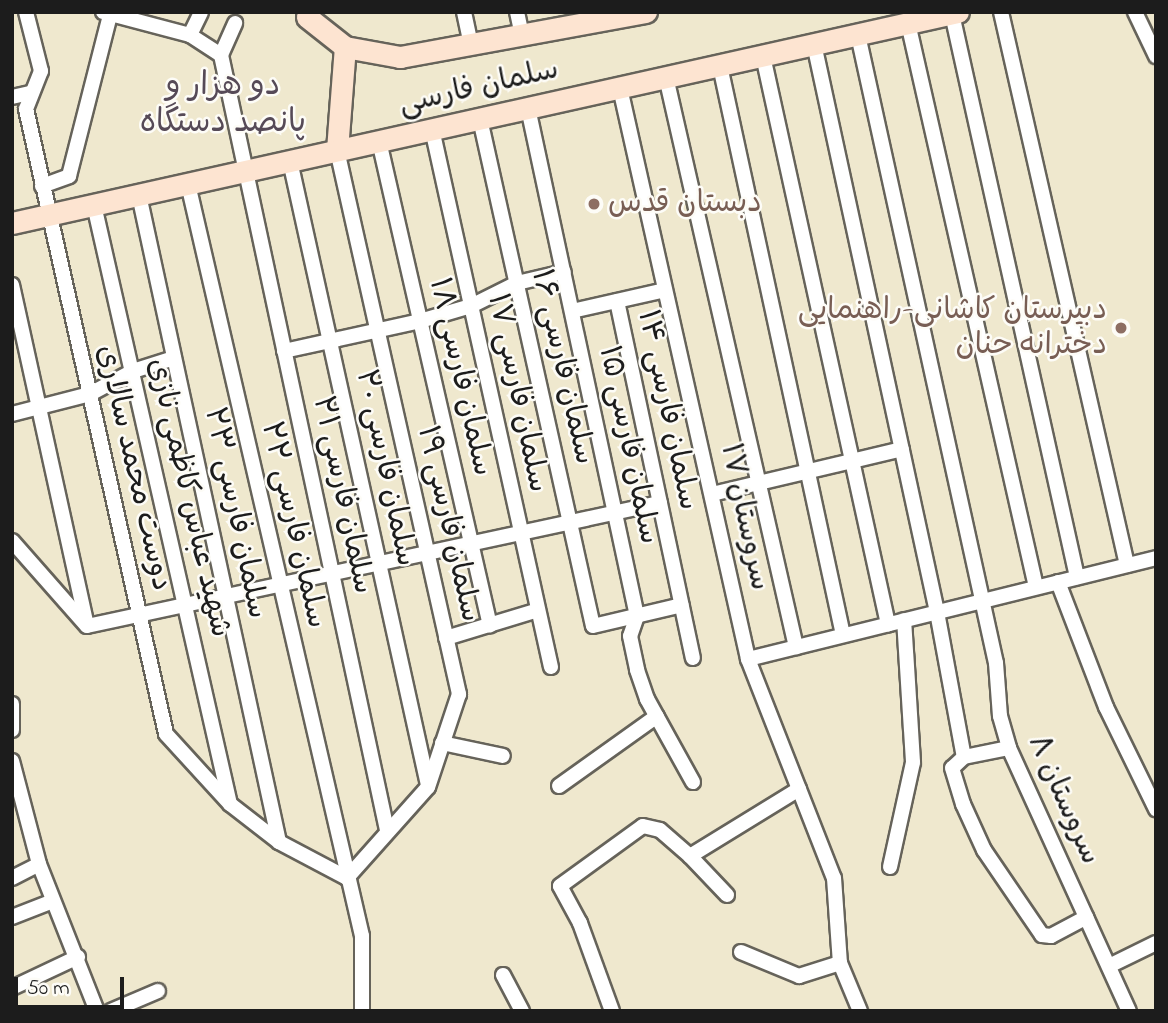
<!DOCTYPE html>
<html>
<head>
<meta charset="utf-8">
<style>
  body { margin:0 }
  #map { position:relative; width:1168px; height:1023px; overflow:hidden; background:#efe8ce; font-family:"Indie Flower","Playpen Sans Arabic",sans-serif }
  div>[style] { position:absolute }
  .roads { filter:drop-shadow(2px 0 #66635a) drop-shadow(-2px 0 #66635a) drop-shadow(0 2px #66635a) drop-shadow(0 -2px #66635a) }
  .street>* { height:14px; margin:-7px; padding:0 7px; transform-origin:7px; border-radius:7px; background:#fff }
  .secondary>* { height:21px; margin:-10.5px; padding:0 10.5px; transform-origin:10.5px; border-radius:10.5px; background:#fde4d1 }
  .dots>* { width:19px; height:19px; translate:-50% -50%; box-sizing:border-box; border:4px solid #fdfcf7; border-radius:50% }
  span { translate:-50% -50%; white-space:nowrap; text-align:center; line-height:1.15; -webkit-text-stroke:5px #fdfcf7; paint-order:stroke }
  .street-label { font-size:30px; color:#1c1c1c }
  .education-label { font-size:30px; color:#785e54 }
  .left { translate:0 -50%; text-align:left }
  .right { translate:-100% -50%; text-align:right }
  .neighbourhood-label { font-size:32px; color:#564a57 }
  .frame { position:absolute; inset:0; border:14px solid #1c1c1c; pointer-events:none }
  .scale { position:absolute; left:14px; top:977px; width:110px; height:32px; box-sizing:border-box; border:4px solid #1c1c1c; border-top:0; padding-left:9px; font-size:21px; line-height:24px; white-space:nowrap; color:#1c1c1c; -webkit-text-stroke:5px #fdfcf7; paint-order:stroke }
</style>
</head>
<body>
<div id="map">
  <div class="roads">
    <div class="street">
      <i style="left:26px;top:12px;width:61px;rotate:75.7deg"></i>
      <i style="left:41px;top:71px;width:41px;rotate:111.5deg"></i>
      <i style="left:26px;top:109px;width:640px;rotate:77.37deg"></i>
      <i style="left:166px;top:734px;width:95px;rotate:47.6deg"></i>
      <i style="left:230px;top:804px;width:62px;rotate:37.8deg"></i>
      <i style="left:279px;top:842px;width:77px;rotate:27.9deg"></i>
      <i style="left:103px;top:12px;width:90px;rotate:14.8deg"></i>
      <i style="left:190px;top:35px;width:37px;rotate:33deg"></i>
      <i style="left:221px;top:55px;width:793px;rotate:77.91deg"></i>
      <i style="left:464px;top:12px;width:33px;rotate:78deg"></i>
      <i style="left:517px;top:12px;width:24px;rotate:78deg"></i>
      <i style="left:1001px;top:12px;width:567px;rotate:77.16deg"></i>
      <i style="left:1135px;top:12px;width:49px;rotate:64.5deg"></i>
      <i style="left:952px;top:14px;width:577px;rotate:77.48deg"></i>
      <i style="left:908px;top:23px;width:578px;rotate:77.21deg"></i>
      <i style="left:190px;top:35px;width:25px;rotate:-64deg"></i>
      <i style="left:858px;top:35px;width:643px;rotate:77.61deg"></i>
      <i style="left:996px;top:663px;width:53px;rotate:85.7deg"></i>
      <i style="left:1000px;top:716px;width:33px;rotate:74deg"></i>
      <i style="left:1009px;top:748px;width:289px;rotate:65.5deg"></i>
      <i style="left:814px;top:44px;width:581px;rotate:77.78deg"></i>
      <i style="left:937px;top:612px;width:147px;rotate:79.5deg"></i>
      <i style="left:964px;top:757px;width:16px;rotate:137deg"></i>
      <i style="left:952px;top:768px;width:38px;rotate:73deg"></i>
      <i style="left:963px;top:804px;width:51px;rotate:65.5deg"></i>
      <i style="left:984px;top:850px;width:103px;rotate:55.7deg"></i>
      <i style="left:1042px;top:935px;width:9px;rotate:6deg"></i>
      <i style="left:1051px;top:936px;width:40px;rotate:-28deg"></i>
      <i style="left:221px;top:55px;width:35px;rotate:-66deg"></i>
      <i style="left:763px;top:56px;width:582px;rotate:77.59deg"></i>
      <i style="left:720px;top:66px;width:582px;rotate:77.8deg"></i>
      <i style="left:666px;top:77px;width:585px;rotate:77.15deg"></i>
      <i style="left:620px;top:88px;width:585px;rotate:77.36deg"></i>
      <i style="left:748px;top:659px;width:235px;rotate:68.6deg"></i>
      <i style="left:834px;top:878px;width:85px;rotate:86deg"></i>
      <i style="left:840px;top:963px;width:52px;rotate:67.4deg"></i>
      <i style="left:12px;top:97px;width:18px;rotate:-13deg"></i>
      <i style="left:528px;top:108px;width:520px;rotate:77.89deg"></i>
      <i style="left:637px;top:616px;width:21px;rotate:109deg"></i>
      <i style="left:630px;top:636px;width:35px;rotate:78deg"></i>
      <i style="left:637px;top:670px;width:31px;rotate:71deg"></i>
      <i style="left:647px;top:699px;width:95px;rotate:61deg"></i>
      <i style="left:480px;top:119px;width:519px;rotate:77.44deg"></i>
      <i style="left:593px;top:626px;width:91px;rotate:-13.3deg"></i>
      <i style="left:432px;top:129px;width:551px;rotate:77.53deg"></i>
      <i style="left:379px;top:141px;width:497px;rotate:77.1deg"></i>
      <i style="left:337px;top:150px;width:558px;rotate:77.36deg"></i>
      <i style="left:459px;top:694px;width:98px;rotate:108.4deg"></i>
      <i style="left:428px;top:787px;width:122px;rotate:131.7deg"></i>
      <i style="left:290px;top:161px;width:639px;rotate:77.53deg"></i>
      <i style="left:188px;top:184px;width:772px;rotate:76.97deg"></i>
      <i style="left:362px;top:936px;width:75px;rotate:90deg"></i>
      <i style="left:42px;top:186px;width:29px;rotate:-20deg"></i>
      <i style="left:69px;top:176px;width:166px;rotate:-75.7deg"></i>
      <i style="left:139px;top:195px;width:662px;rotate:77.79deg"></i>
      <i style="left:94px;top:205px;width:614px;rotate:77.21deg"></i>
      <i style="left:12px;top:285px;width:349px;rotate:77.6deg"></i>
      <i style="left:617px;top:301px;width:365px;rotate:78deg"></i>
      <i style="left:572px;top:311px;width:95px;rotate:-12.7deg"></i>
      <i style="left:284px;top:351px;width:139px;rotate:-12.4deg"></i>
      <i style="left:420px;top:321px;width:53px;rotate:-16.4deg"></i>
      <i style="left:471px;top:306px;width:51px;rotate:-26.6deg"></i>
      <i style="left:517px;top:283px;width:48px;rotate:-13.2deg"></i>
      <i style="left:12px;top:414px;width:81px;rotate:-14.4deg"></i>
      <i style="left:90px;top:394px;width:49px;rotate:-28.1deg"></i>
      <i style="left:133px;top:371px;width:43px;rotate:-17.6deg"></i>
      <i style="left:712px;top:494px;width:195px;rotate:-13.3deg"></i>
      <i style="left:12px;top:541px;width:112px;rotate:48.6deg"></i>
      <i style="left:1058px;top:582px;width:134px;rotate:69deg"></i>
      <i style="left:1106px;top:707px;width:114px;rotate:63.9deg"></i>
      <i style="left:87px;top:626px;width:586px;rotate:-12.12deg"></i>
      <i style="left:446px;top:638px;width:96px;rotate:-16.9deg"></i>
      <i style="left:748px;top:659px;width:420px;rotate:-13.9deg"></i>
      <i style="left:12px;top:704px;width:26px;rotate:90deg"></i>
      <i style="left:442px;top:743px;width:62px;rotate:12deg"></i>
      <i style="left:964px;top:757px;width:46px;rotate:-11.3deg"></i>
      <i style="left:12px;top:761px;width:106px;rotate:75.3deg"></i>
      <i style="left:39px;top:864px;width:158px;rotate:68.5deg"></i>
      <i style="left:559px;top:786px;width:120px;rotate:-35.5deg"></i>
      <i style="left:890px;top:867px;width:107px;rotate:-77.6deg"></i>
      <i style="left:913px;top:762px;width:142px;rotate:-93.6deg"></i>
      <i style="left:12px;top:878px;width:30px;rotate:-27deg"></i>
      <i style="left:727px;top:895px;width:54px;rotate:-133.5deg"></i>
      <i style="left:690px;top:856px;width:128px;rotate:-31.6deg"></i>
      <i style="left:12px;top:917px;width:44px;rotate:-21.3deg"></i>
      <i style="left:741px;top:952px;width:63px;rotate:22.5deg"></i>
      <i style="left:799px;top:976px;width:43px;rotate:-17.6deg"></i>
      <i style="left:1109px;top:966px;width:52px;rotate:-26.1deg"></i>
      <i style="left:503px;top:975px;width:41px;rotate:62.2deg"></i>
      <i style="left:12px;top:988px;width:73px;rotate:-25.2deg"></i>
      <i style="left:111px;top:1011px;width:51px;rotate:-23.1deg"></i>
      <i style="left:612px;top:1011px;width:94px;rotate:-110deg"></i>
      <i style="left:580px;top:923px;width:42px;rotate:-118.4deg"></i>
      <i style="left:560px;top:886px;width:102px;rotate:-35.9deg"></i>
      <i style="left:643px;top:826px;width:17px;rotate:13deg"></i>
      <i style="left:660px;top:830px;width:40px;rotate:41deg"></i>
    </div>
    <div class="secondary">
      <i style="left:307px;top:17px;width:48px;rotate:38.3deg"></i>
      <i style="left:345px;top:47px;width:56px;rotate:10.3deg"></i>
      <i style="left:400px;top:57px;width:250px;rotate:-10.4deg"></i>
      <i style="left:337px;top:150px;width:103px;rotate:-85.6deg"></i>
      <i style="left:12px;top:223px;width:969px;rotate:-12.57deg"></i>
    </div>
  </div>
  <div class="dots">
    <i style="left:594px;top:204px;background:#8d6e63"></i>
    <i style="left:1121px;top:328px;background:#8d6e63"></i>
  </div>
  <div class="street-label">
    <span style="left:479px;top:88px;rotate:-13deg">سلمان فارسی</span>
    <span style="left:562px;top:367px;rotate:77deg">سلمان فارسی ۱۶</span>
    <span style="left:460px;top:377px;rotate:77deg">سلمان فارسی ۱۸</span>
    <span style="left:517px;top:393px;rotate:78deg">سلمان فارسی ۱۷</span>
    <span style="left:667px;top:410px;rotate:78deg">سلمان فارسی ۱۴</span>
    <span style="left:628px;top:445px;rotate:78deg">سلمان فارسی ۱۵</span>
    <span style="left:133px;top:468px;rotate:77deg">دوست محمد سالاری</span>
    <span style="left:385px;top:468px;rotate:78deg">سلمان فارسی ۲۰</span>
    <span style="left:342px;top:495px;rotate:78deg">سلمان فارسی ۲۱</span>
    <span style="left:188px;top:498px;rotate:77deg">شهید عباس کاظمی نازی</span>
    <span style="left:235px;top:513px;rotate:78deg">سلمان فارسی ۲۳</span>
    <span style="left:744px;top:517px;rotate:78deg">سروستان ۱۷</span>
    <span style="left:448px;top:524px;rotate:77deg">سلمان فارسی ۱۹</span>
    <span style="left:293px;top:525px;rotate:77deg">سلمان فارسی ۲۲</span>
    <span style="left:1063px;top:800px;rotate:66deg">سروستان ۸</span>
  </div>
  <div class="education-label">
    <span class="left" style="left:608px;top:204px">دبستان قدس</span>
    <span class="right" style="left:1107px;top:328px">دبیرستان کاشانی-راهنمایی<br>دخترانه حنان</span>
  </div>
  <div class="neighbourhood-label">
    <span style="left:223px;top:106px">دو هزار و<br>پانصد دستگاه</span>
  </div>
  <div class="frame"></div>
  <div class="scale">50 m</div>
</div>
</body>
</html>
